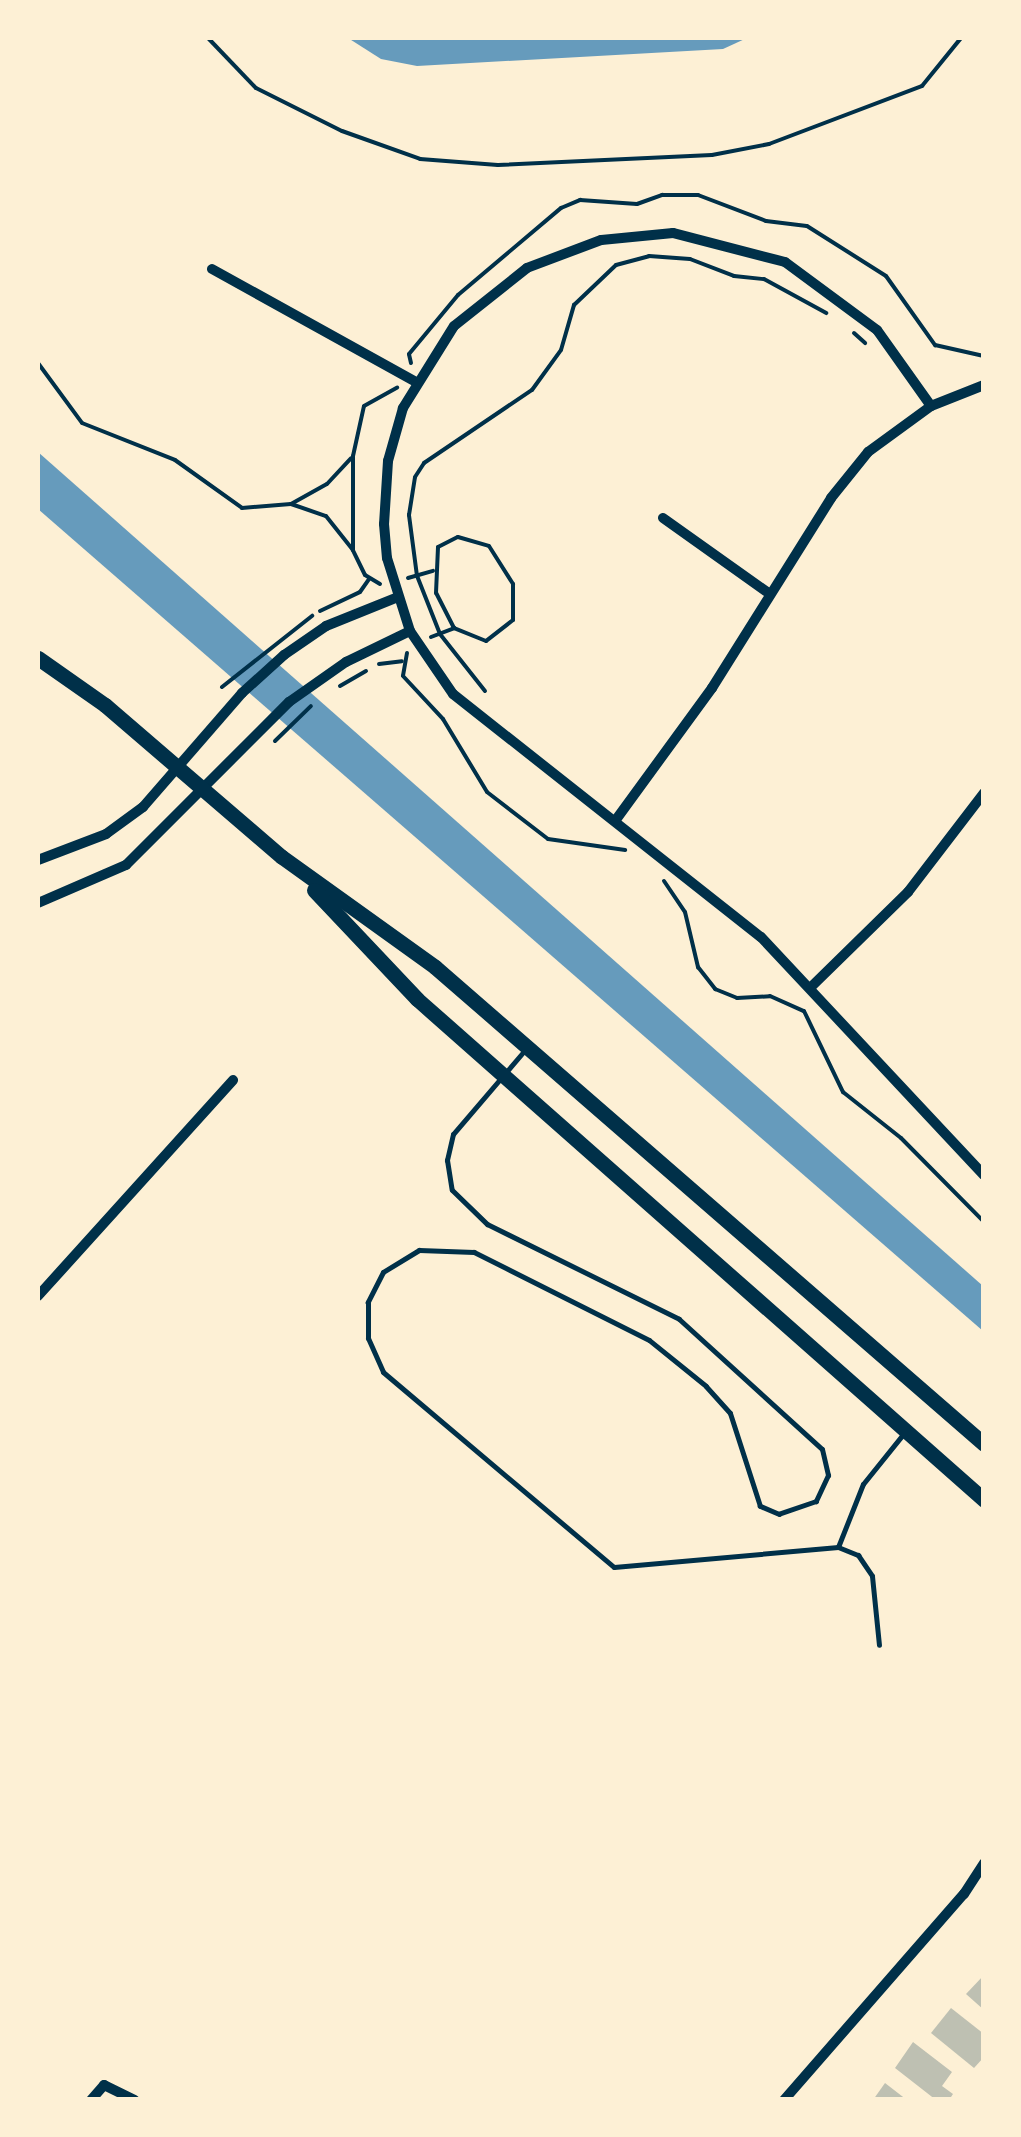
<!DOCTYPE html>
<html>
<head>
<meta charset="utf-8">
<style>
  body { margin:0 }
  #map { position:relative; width:1021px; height:2137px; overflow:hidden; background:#fdf0d5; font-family:"Golos Text",sans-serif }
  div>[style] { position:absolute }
  .water>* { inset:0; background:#669bbc }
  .building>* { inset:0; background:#bec0b2 }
  .path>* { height:4px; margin:-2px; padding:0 2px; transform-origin:2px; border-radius:2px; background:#003049 }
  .service>* { height:5px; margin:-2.5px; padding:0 2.5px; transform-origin:2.5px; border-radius:2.5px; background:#003049 }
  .minor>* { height:10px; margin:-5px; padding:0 5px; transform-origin:5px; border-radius:5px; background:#003049 }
  .secondary>* { height:15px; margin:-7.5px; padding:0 7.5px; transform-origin:7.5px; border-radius:7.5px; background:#003049 }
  span { translate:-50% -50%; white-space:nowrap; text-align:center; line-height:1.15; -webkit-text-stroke:9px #fdf0d5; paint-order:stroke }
  .frame { position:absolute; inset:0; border:40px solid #fdf0d5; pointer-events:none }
</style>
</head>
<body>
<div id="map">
  <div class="water">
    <i style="clip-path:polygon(348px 38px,747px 38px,723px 49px,417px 66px,381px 59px)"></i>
    <i style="clip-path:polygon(38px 452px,983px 1286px,983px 1331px,38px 509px)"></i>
  </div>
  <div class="building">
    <i style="clip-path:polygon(984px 1975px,984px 2010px,966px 1994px)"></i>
    <i style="clip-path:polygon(951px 2008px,984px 2034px,984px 2057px,974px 2068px,931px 2033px)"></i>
    <i style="clip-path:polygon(913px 2042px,952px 2072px,942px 2086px,953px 2094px,949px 2100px,936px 2100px,895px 2068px)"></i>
    <i style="clip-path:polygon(885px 2083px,907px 2100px,873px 2100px)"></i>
  </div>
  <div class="path">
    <i style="left:208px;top:38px;width:69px;rotate:46.2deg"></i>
    <i style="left:256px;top:88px;width:96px;rotate:26.6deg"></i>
    <i style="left:342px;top:131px;width:83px;rotate:19.7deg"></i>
    <i style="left:420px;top:159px;width:78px;rotate:4.4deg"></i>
    <i style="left:498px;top:165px;width:214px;rotate:-2.7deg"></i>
    <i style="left:712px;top:155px;width:58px;rotate:-10.9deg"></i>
    <i style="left:769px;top:144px;width:164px;rotate:-20.8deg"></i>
    <i style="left:922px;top:86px;width:62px;rotate:-50.9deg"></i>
    <i style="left:854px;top:333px;width:15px;rotate:42deg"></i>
    <i style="left:38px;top:363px;width:74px;rotate:53.7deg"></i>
    <i style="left:82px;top:423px;width:100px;rotate:21.7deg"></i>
    <i style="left:175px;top:460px;width:82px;rotate:35.6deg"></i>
    <i style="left:242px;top:508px;width:49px;rotate:-4.7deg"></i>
    <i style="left:291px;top:504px;width:41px;rotate:-29.1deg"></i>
    <i style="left:327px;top:484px;width:35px;rotate:-47deg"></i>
    <i style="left:411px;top:363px;width:9px;rotate:-103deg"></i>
    <i style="left:409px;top:354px;width:77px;rotate:-50.3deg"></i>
    <i style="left:458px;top:295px;width:135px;rotate:-40.2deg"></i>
    <i style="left:561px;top:208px;width:21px;rotate:-23deg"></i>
    <i style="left:580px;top:200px;width:57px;rotate:4deg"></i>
    <i style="left:637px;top:204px;width:27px;rotate:-20deg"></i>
    <i style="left:662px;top:195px;width:36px"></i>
    <i style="left:698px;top:195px;width:73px;rotate:20.9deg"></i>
    <i style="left:766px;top:221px;width:41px;rotate:7deg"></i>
    <i style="left:807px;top:226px;width:93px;rotate:32.3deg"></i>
    <i style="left:886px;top:276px;width:85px;rotate:54.6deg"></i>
    <i style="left:935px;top:345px;width:50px;rotate:12.7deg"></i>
    <i style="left:291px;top:504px;width:37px;rotate:19deg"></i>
    <i style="left:326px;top:516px;width:43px;rotate:51.5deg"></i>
    <i style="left:458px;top:537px;width:32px;rotate:16deg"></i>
    <i style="left:489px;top:546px;width:45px;rotate:57.7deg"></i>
    <i style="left:513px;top:584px;width:36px;rotate:90deg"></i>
    <i style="left:513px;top:620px;width:34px;rotate:142deg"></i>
    <i style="left:486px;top:641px;width:35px;rotate:-158deg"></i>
    <i style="left:454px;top:628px;width:39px;rotate:-117deg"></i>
    <i style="left:436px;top:593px;width:46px;rotate:-87.5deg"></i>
    <i style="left:438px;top:547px;width:22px;rotate:-27deg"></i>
    <i style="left:408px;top:578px;width:26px;rotate:-16deg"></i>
    <i style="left:380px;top:584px;width:17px;rotate:-149deg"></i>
    <i style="left:365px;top:575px;width:28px;rotate:-116deg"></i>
    <i style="left:353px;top:550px;width:94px;rotate:-90deg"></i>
    <i style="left:353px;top:456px;width:51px;rotate:-77.6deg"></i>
    <i style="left:364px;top:406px;width:38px;rotate:-29deg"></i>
    <i style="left:320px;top:611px;width:44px;rotate:-25.4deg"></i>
    <i style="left:360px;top:592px;width:16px;rotate:-55deg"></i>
    <i style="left:431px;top:637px;width:25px;rotate:-21deg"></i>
    <i style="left:407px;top:653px;width:23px;rotate:100deg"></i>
    <i style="left:403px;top:676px;width:59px;rotate:47.1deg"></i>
    <i style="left:443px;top:719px;width:85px;rotate:58.9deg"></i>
    <i style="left:487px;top:792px;width:77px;rotate:37.6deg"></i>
    <i style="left:548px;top:839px;width:78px;rotate:8.1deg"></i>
    <i style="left:379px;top:664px;width:23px;rotate:-7deg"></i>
    <i style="left:340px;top:686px;width:30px;rotate:-30deg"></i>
    <i style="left:222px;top:687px;width:115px;rotate:-38.3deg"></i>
    <i style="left:485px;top:691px;width:73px;rotate:-128.3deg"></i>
    <i style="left:440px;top:634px;width:62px;rotate:-111.6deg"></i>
    <i style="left:417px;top:576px;width:62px;rotate:-97.5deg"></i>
    <i style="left:409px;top:515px;width:38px;rotate:-81deg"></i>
    <i style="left:415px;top:477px;width:17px;rotate:-57deg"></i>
    <i style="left:424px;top:463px;width:130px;rotate:-34.1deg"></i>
    <i style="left:532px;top:390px;width:49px;rotate:-54.1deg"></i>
    <i style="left:561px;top:350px;width:47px;rotate:-73.9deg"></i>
    <i style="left:574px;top:305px;width:58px;rotate:-43.6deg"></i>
    <i style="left:616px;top:265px;width:34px;rotate:-15deg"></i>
    <i style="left:649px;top:256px;width:41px;rotate:4.2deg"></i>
    <i style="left:690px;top:259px;width:47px;rotate:21.1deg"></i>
    <i style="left:734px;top:276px;width:30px;rotate:6deg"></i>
    <i style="left:764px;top:279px;width:71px;rotate:28.7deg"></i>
    <i style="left:275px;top:741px;width:50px;rotate:-44.2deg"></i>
    <i style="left:664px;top:881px;width:37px;rotate:56deg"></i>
    <i style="left:685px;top:912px;width:57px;rotate:76.7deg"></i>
    <i style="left:698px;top:967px;width:28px;rotate:52deg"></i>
    <i style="left:715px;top:989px;width:24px;rotate:22deg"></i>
    <i style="left:737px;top:998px;width:33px;rotate:-3deg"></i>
    <i style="left:770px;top:996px;width:37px;rotate:24deg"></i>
    <i style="left:804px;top:1011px;width:90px;rotate:64.3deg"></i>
    <i style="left:843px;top:1092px;width:74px;rotate:38.4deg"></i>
    <i style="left:901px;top:1138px;width:118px;rotate:45.3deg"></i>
  </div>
  <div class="service">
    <i style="left:524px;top:1051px;width:109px;rotate:130.5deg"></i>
    <i style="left:453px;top:1134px;width:27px;rotate:103deg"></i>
    <i style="left:447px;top:1160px;width:30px;rotate:81deg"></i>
    <i style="left:452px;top:1190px;width:49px;rotate:44.2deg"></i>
    <i style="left:487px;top:1224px;width:214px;rotate:26.3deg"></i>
    <i style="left:679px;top:1319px;width:193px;rotate:42.3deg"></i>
    <i style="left:822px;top:1449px;width:27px;rotate:77deg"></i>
    <i style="left:828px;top:1475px;width:29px;rotate:115deg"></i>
    <i style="left:816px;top:1501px;width:39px;rotate:161deg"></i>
    <i style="left:779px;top:1514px;width:21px;rotate:-157deg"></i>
    <i style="left:760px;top:1506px;width:98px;rotate:-107.9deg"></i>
    <i style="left:730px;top:1413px;width:36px;rotate:-132deg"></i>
    <i style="left:706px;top:1386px;width:73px;rotate:-141.1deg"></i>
    <i style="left:649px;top:1340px;width:196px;rotate:-153.3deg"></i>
    <i style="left:474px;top:1252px;width:55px;rotate:-177.9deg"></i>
    <i style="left:419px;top:1250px;width:42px;rotate:148.6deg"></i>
    <i style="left:383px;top:1272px;width:34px;rotate:117deg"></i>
    <i style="left:368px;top:1302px;width:36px;rotate:90deg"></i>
    <i style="left:368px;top:1338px;width:37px;rotate:66deg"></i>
    <i style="left:383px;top:1372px;width:302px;rotate:40.2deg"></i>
    <i style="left:614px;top:1567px;width:225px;rotate:-5.1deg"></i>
    <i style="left:838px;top:1547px;width:68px;rotate:-68.4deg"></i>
    <i style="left:863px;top:1484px;width:65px;rotate:-51.2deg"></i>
    <i style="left:838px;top:1547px;width:22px;rotate:22deg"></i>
    <i style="left:858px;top:1555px;width:25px;rotate:56deg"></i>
    <i style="left:872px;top:1576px;width:69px;rotate:84.2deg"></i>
  </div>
  <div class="minor">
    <i style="left:212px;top:269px;width:233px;rotate:29deg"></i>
    <i style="left:931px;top:406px;width:93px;rotate:-125.4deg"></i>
    <i style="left:877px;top:330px;width:114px;rotate:-143.5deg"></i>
    <i style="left:785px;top:262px;width:116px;rotate:-165.5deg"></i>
    <i style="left:673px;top:233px;width:72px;rotate:174.4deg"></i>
    <i style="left:601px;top:240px;width:79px;rotate:159.3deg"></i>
    <i style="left:527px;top:268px;width:93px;rotate:141.5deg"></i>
    <i style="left:454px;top:326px;width:97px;rotate:121.9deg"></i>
    <i style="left:403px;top:408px;width:55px;rotate:105.8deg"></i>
    <i style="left:388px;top:461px;width:63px;rotate:93.6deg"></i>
    <i style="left:384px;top:524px;width:34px;rotate:85deg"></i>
    <i style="left:387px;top:558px;width:77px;rotate:72.5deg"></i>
    <i style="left:410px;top:631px;width:76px;rotate:55.7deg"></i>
    <i style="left:453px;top:694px;width:392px;rotate:38.3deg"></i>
    <i style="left:761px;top:937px;width:326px;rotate:46.9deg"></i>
    <i style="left:663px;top:518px;width:131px;rotate:35.4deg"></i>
    <i style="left:615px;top:821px;width:165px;rotate:-53.9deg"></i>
    <i style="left:712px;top:688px;width:224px;rotate:-57.9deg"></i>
    <i style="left:831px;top:498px;width:59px;rotate:-51.2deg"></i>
    <i style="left:868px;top:452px;width:78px;rotate:-36.1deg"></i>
    <i style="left:931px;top:406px;width:57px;rotate:-21.6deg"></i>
    <i style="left:38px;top:860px;width:73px;rotate:-20.9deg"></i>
    <i style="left:106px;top:834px;width:46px;rotate:-36.1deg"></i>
    <i style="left:143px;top:807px;width:151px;rotate:-49deg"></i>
    <i style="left:242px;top:693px;width:57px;rotate:-42.1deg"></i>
    <i style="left:284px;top:655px;width:51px;rotate:-34.6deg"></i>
    <i style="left:326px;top:626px;width:78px;rotate:-21.9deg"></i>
    <i style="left:38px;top:903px;width:96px;rotate:-23.4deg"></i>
    <i style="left:126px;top:865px;width:231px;rotate:-45deg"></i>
    <i style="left:289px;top:702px;width:70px;rotate:-35.1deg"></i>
    <i style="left:346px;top:662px;width:71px;rotate:-25.8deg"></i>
    <i style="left:811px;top:987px;width:136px;rotate:-44.4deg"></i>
    <i style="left:908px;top:892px;width:125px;rotate:-52.5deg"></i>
    <i style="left:38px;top:1296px;width:291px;rotate:-47.9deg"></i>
    <i style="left:91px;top:2100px;width:20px;rotate:-49deg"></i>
    <i style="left:104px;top:2085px;width:34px;rotate:26deg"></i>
    <i style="left:784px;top:2100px;width:274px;rotate:-48.9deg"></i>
    <i style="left:964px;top:1894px;width:37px;rotate:-57deg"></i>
  </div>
  <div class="secondary">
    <i style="left:38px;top:658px;width:82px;rotate:35deg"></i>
    <i style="left:105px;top:705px;width:233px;rotate:40.7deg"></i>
    <i style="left:282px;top:857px;width:188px;rotate:35.7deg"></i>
    <i style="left:435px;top:967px;width:727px;rotate:40.99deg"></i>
    <i style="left:314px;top:890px;width:150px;rotate:46.6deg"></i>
    <i style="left:417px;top:999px;width:757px;rotate:41.46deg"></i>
  </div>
  <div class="frame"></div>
</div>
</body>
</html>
